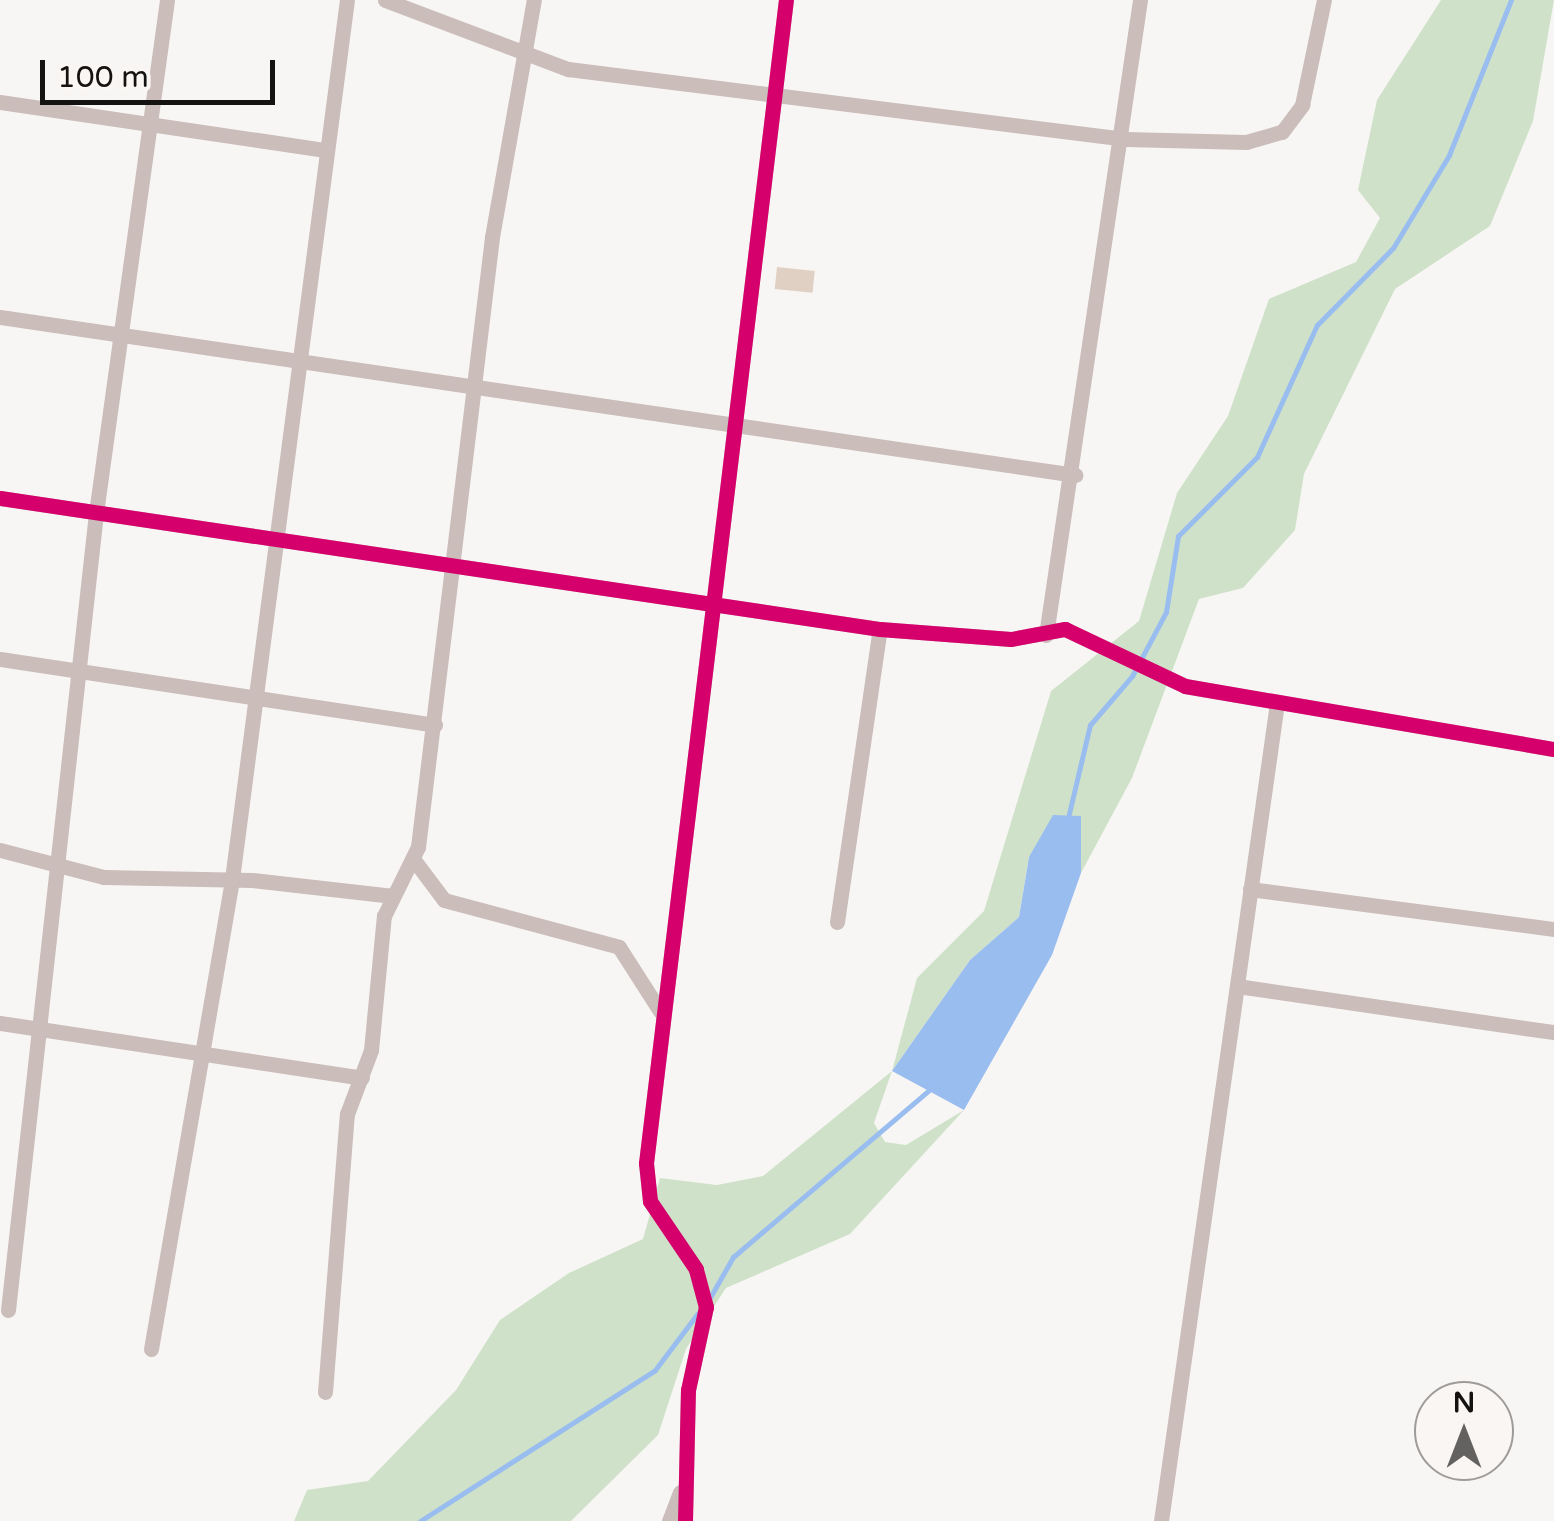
<!DOCTYPE html>
<html>
<head>
<meta charset="utf-8">
<style>
  body { margin:0 }
  #map { position:relative; width:1554px; height:1521px; overflow:hidden; background:#f8f6f4; font-family:"Varela Round",sans-serif }
  div>[style] { position:absolute }
  .green>* { inset:0; background:#cfe2c9 }
  .water>* { inset:0; background:#9abdf0 }
  .stream>* { height:5px; margin:-2.5px; padding:0 2.5px; transform-origin:2.5px; border-radius:2.5px; background:#9abdf0 }
  .building>* { inset:0; background:#e0d0c4; transform-origin:0 0 }
  .minor>* { height:15px; margin:-7.5px; padding:0 7.5px; transform-origin:7.5px; border-radius:7.5px; background:#cabdba }
  .cycleway>* { height:15px; margin:-7.5px; padding:0 7.5px; transform-origin:7.5px; border-radius:7.5px; background:#d6006c }
  span { translate:-50% -50%; white-space:nowrap; text-align:center; line-height:1.15; -webkit-text-stroke:8px #f9f6f3; paint-order:stroke }
  .north { position:absolute; left:1414px; top:1381px; width:100px; height:100px; box-sizing:border-box; background:#f9f6f3; border:2px solid #9e9b99; border-radius:50%; rotate:0deg; font-size:28px; font-weight:700; line-height:40px; text-align:center; color:#151312 }
  .north::after { content:''; display:block; margin:auto; width:35px; height:45px; background:#646261; clip-path:polygon(50% 0,100% 100%,50% 72%,0 100%) }
  .scale { position:absolute; left:40px; top:60px; width:235px; height:45px; box-sizing:border-box; border:5px solid #151312; border-top:0; padding-left:12px; font-size:30px; line-height:35px; white-space:nowrap; color:#151312; -webkit-text-stroke:8px #f9f6f3; paint-order:stroke }
</style>
</head>
<body>
<div id="map">
  <div class="green">
    <i style="clip-path:polygon(1441px 0,1554px 0,1533px 121px,1490px 226px,1395px 289px,1304px 474px,1295px 530px,1243px 588px,1199px 599px,1132px 778px,1081px 873px,1081px 816px,1029px 857px,1019px 917px,970px 960px,892px 1071px,874px 1123px,885px 1142px,906px 1145px,964px 1110px,850px 1234px,726px 1288px,686px 1349px,658px 1435px,571px 1521px,294px 1521px,307px 1490px,368px 1481px,456px 1390px,500px 1320px,569px 1273px,643px 1239px,660px 1178px,717px 1185px,763px 1176px,892px 1071px,917px 978px,984px 911px,1051px 691px,1139px 621px,1177px 493px,1228px 416px,1269px 299px,1356px 262px,1380px 218px,1358px 190px,1377px 100px)"></i>
  </div>
  <div class="water">
    <i style="clip-path:polygon(1053px 815px,1081px 816px,1081px 873px,1052px 955px,964px 1110px,892px 1071px,970px 960px,1019px 917px,1029px 857px)"></i>
  </div>
  <div class="stream">
    <i style="left:1067px;top:822px;width:100px;rotate:-76.7deg"></i>
    <i style="left:1090px;top:725px;width:65px;rotate:-49.4deg"></i>
    <i style="left:1132px;top:676px;width:72px;rotate:-62deg"></i>
    <i style="left:1166px;top:612px;width:77px;rotate:-81deg"></i>
    <i style="left:1178px;top:536px;width:112px;rotate:-45deg"></i>
    <i style="left:1257px;top:457px;width:145px;rotate:-65.6deg"></i>
    <i style="left:1317px;top:325px;width:108px;rotate:-45.4deg"></i>
    <i style="left:1393px;top:248px;width:109px;rotate:-58.9deg"></i>
    <i style="left:1449px;top:155px;width:167px;rotate:-68.2deg"></i>
    <i style="left:708px;top:1301px;width:51px;rotate:-60.4deg"></i>
    <i style="left:733px;top:1257px;width:262px;rotate:-40.4deg"></i>
    <i style="left:420px;top:1521px;width:279px;rotate:-32.7deg"></i>
    <i style="left:655px;top:1370px;width:71px;rotate:-53deg"></i>
  </div>
  <div class="building">
    <i style="left:777px;top:267px;width:38px;height:22px;rotate:6deg"></i>
  </div>
  <div class="minor">
    <i style="left:385px;top:0;width:196px;rotate:20.7deg"></i>
    <i style="left:568px;top:69px;width:561px;rotate:7.16deg"></i>
    <i style="left:1125px;top:139px;width:121px;rotate:1.4deg"></i>
    <i style="left:1246px;top:142px;width:37px;rotate:-16deg"></i>
    <i style="left:1282px;top:132px;width:34px;rotate:-53deg"></i>
    <i style="left:1302px;top:105px;width:107px;rotate:-78.2deg"></i>
    <i style="left:0;top:102px;width:329px;rotate:8.4deg"></i>
    <i style="left:0;top:317px;width:1087px;rotate:8.36deg"></i>
    <i style="left:0;top:498px;width:890px;rotate:8.47deg"></i>
    <i style="left:880px;top:629px;width:131px;rotate:4.4deg"></i>
    <i style="left:1011px;top:639px;width:55px;rotate:-10.5deg"></i>
    <i style="left:1065px;top:629px;width:133px;rotate:25.4deg"></i>
    <i style="left:1185px;top:686px;width:374px;rotate:9.7deg"></i>
    <i style="left:1046px;top:635px;width:642px;rotate:-81.58deg"></i>
    <i style="left:0;top:659px;width:440px;rotate:8.6deg"></i>
    <i style="left:0;top:850px;width:107px;rotate:14.6deg"></i>
    <i style="left:104px;top:877px;width:148px;rotate:1.2deg"></i>
    <i style="left:252px;top:880px;width:142px;rotate:6.5deg"></i>
    <i style="left:414px;top:860px;width:50px;rotate:53.1deg"></i>
    <i style="left:444px;top:900px;width:181px;rotate:15deg"></i>
    <i style="left:619px;top:947px;width:76px;rotate:57.4deg"></i>
    <i style="left:1250px;top:889px;width:307px;rotate:7.5deg"></i>
    <i style="left:837px;top:922px;width:296px;rotate:-81.7deg"></i>
    <i style="left:1237px;top:986px;width:320px;rotate:8.3deg"></i>
    <i style="left:0;top:1023px;width:366px;rotate:8.6deg"></i>
    <i style="left:8px;top:1310px;width:802px;rotate:-83.7deg"></i>
    <i style="left:96px;top:513px;width:518px;rotate:-82.12deg"></i>
    <i style="left:151px;top:1349px;width:477px;rotate:-80.2deg"></i>
    <i style="left:232px;top:879px;width:886px;rotate:-82.55deg"></i>
    <i style="left:325px;top:1392px;width:279px;rotate:-85.5deg"></i>
    <i style="left:347px;top:1114px;width:68px;rotate:-69.4deg"></i>
    <i style="left:371px;top:1050px;width:135px;rotate:-84.5deg"></i>
    <i style="left:384px;top:916px;width:77px;rotate:-63.8deg"></i>
    <i style="left:418px;top:847px;width:614px;rotate:-83.08deg"></i>
    <i style="left:492px;top:237px;width:241px;rotate:-80deg"></i>
    <i style="left:669px;top:1521px;width:31px;rotate:-69deg"></i>
    <i style="left:685px;top:1521px;width:131px;rotate:-88.7deg"></i>
    <i style="left:688px;top:1390px;width:85px;rotate:-77.8deg"></i>
    <i style="left:706px;top:1307px;width:39px;rotate:-105deg"></i>
    <i style="left:696px;top:1269px;width:82px;rotate:-124.1deg"></i>
    <i style="left:650px;top:1201px;width:38px;rotate:-96deg"></i>
    <i style="left:646px;top:1163px;width:1171px;rotate:-83.14deg"></i>
    <i style="left:1161px;top:1521px;width:826px;rotate:-81.93deg"></i>
  </div>
  <div class="cycleway">
    <i style="left:0;top:498px;width:890px;rotate:8.47deg"></i>
    <i style="left:880px;top:629px;width:131px;rotate:4.4deg"></i>
    <i style="left:1011px;top:639px;width:55px;rotate:-10.5deg"></i>
    <i style="left:1065px;top:629px;width:133px;rotate:25.4deg"></i>
    <i style="left:1185px;top:686px;width:374px;rotate:9.7deg"></i>
    <i style="left:685px;top:1521px;width:131px;rotate:-88.7deg"></i>
    <i style="left:688px;top:1390px;width:85px;rotate:-77.8deg"></i>
    <i style="left:706px;top:1307px;width:39px;rotate:-105deg"></i>
    <i style="left:696px;top:1269px;width:82px;rotate:-124.1deg"></i>
    <i style="left:650px;top:1201px;width:38px;rotate:-96deg"></i>
    <i style="left:646px;top:1163px;width:1171px;rotate:-83.14deg"></i>
  </div>
  <div class="north">N</div>
  <div class="scale">100 m</div>
</div>
</body>
</html>
